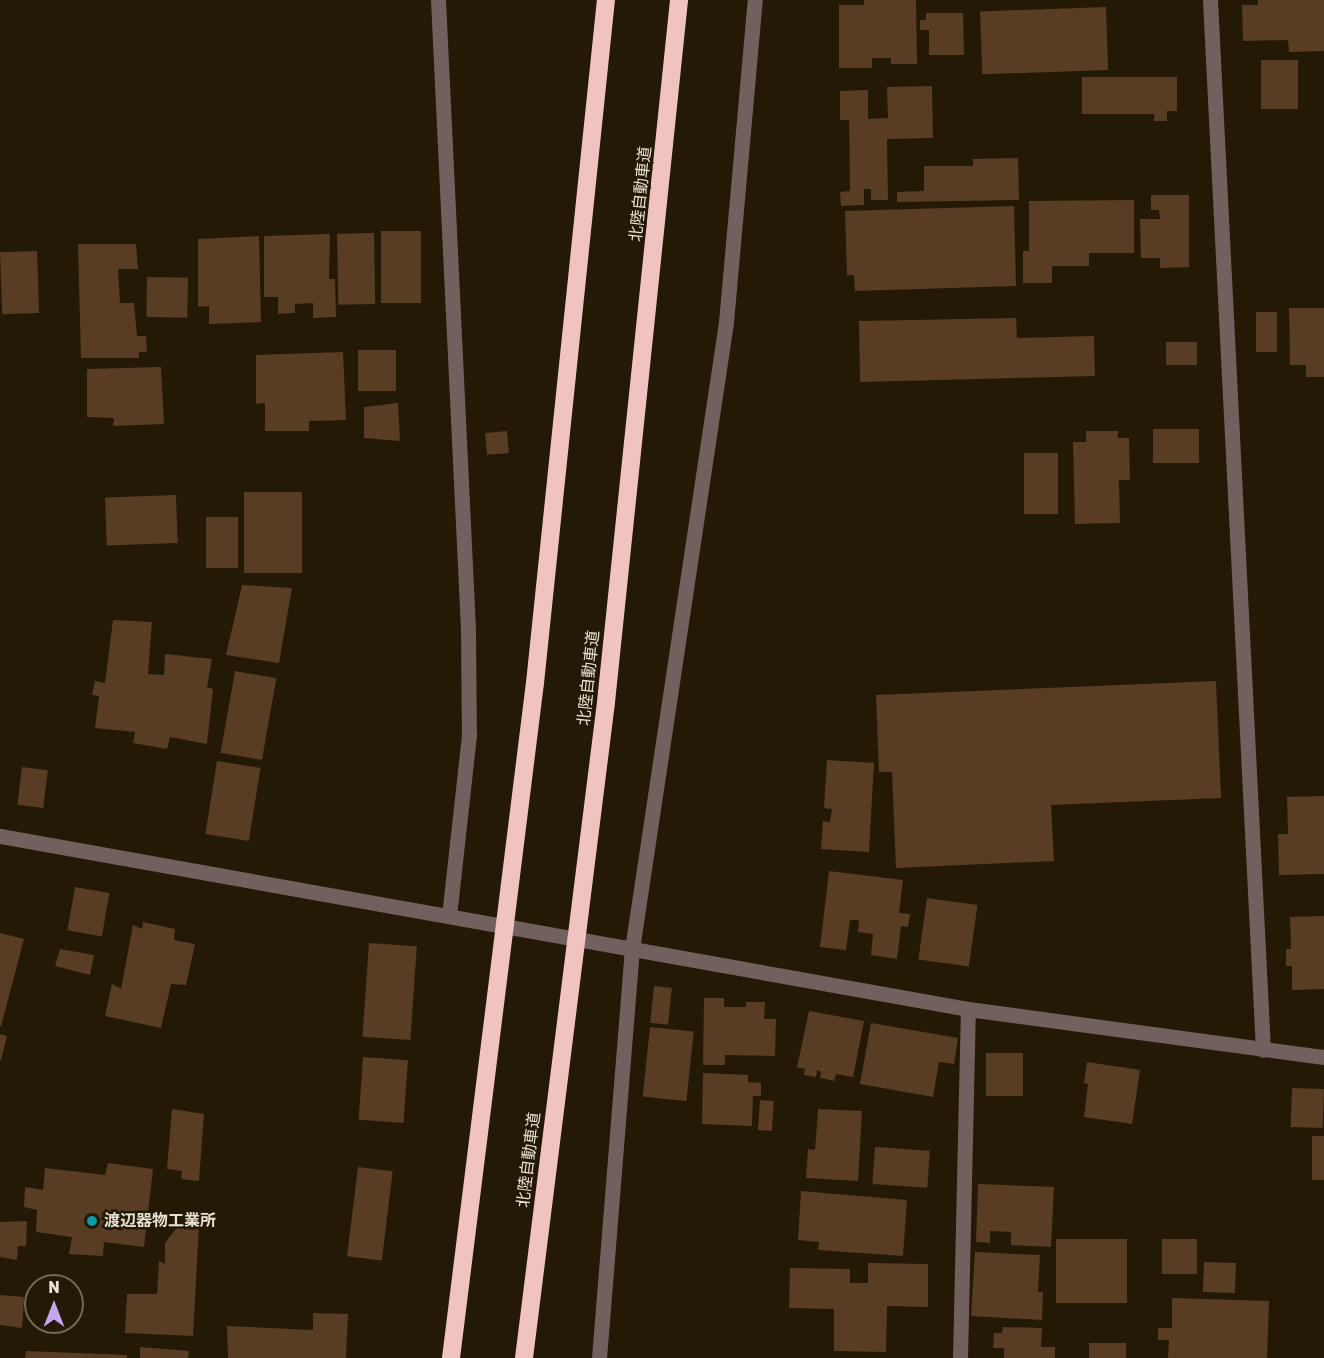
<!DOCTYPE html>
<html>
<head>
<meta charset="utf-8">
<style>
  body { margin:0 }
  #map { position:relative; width:1324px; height:1358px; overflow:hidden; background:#231904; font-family:Rubik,"Noto Sans JP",sans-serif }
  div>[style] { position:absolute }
  .building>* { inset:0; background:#583d24; transform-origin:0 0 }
  .minor>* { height:15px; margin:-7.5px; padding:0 7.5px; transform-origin:7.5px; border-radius:7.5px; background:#72605f }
  .highway-bridge>* { height:18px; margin:-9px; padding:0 9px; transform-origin:9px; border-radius:9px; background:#f1c3c0 }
  .dots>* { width:16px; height:16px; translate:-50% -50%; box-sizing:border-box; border:3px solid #231904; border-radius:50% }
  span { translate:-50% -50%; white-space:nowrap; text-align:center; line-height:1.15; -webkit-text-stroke:5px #231904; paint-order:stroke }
  .street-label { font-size:16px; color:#e8e2d4 }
  .poi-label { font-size:16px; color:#e8e2d4; font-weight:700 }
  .left { translate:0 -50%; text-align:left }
  .north { position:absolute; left:24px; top:1274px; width:60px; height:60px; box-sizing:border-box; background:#231904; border:2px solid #726957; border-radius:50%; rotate:0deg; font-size:16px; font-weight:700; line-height:24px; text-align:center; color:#e8e2d4 }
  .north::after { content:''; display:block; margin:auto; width:21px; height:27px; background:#c5a6f0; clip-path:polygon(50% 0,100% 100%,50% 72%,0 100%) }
</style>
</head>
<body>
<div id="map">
  <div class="building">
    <i style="clip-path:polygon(864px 0,916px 0,917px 64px,891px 64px,891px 58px,872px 58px,872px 68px,839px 68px,839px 5px,864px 5px)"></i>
    <i style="clip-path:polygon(1258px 0,1324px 0,1324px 51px,1289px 52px,1288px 40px,1243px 41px,1242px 5px,1258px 5px)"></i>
    <i style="left:1106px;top:7px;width:63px;height:126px;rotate:88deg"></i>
    <i style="clip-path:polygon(926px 13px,963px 13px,964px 55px,929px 55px,929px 30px,920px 30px,920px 20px,926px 20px)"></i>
    <i style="left:1261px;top:60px;width:37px;height:49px"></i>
    <i style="clip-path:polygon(1082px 77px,1177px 77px,1177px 111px,1167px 111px,1167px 121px,1154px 121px,1154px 114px,1082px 114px)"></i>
    <i style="clip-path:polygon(932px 86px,933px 138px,887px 139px,888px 200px,871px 200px,871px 189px,864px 189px,864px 205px,841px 206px,840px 192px,850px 191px,849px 120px,840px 120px,840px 91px,868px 90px,868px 119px,888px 118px,887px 87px)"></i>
    <i style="clip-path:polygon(1018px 158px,1019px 200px,897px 202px,897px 192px,924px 191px,924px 166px,973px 166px,973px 159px)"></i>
    <i style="clip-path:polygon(1151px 195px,1189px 195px,1189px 267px,1160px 268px,1160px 258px,1141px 258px,1140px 219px,1160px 219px,1159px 210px,1151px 210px)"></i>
    <i style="clip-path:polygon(1134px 200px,1134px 253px,1089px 253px,1089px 266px,1052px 266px,1052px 283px,1023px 283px,1023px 251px,1029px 251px,1029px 201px)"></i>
    <i style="clip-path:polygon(1014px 206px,1016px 286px,855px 291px,854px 275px,847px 275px,845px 211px)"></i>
    <i style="left:381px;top:231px;width:40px;height:72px"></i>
    <i style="left:374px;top:233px;width:71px;height:37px;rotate:89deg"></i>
    <i style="clip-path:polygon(330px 234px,329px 279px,335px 279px,336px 317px,313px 318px,313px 303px,295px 304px,295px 313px,278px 314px,278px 297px,264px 297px,264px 236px)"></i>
    <i style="clip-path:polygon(259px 236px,261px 322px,209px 324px,209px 306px,198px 307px,198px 239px)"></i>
    <i style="clip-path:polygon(78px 244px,136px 244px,138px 269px,118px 269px,120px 303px,134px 303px,137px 336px,146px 336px,147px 352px,139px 352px,139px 358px,81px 358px)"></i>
    <i style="left:37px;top:251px;width:62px;height:37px;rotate:88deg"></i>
    <i style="left:147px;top:277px;width:41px;height:40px;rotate:1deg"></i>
    <i style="clip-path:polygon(1289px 308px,1324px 308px,1324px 377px,1306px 377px,1306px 365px,1290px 365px)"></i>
    <i style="left:1256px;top:312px;width:21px;height:40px"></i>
    <i style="clip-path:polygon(1016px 318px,1017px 338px,1094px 336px,1095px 376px,860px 382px,859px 321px)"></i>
    <i style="left:1197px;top:342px;width:23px;height:31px;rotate:90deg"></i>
    <i style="left:396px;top:350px;width:41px;height:38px;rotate:90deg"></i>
    <i style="clip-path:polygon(343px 352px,346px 420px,309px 421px,309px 431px,265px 431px,265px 403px,256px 404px,256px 355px)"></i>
    <i style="clip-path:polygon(161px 367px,164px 424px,113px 426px,114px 418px,87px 417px,87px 369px)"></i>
    <i style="clip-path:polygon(398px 403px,400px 441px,364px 438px,364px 407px)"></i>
    <i style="left:1153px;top:429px;width:46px;height:34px"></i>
    <i style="left:507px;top:431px;width:22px;height:22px;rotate:85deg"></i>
    <i style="clip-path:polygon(1086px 431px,1118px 431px,1118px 438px,1129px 438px,1130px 480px,1119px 480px,1120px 523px,1075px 524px,1073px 442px,1086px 442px)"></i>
    <i style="left:1024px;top:453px;width:34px;height:61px"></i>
    <i style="left:244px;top:492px;width:58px;height:81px"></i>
    <i style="left:176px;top:495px;width:48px;height:71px;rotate:88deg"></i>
    <i style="left:206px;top:517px;width:32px;height:51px"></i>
    <i style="clip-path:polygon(242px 585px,292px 588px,279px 663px,226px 655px)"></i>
    <i style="clip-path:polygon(113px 620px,152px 622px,148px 674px,164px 675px,165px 654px,212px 659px,207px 687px,213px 689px,207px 744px,170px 737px,167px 749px,133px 743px,135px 732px,95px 728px,99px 696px,92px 695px,95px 681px,105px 683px)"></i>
    <i style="left:235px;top:671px;width:42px;height:83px;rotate:10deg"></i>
    <i style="clip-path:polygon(1216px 681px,1221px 798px,1051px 805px,1054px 861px,896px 868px,892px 772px,879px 772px,876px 695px)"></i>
    <i style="clip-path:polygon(827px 760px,874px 763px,869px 852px,821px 849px,823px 821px,830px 822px,832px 809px,824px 808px)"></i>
    <i style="left:217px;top:761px;width:44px;height:74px;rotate:9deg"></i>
    <i style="left:22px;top:767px;width:26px;height:38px;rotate:7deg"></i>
    <i style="clip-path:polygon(1324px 796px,1324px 874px,1279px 875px,1278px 834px,1288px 834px,1287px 797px)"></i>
    <i style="clip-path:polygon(829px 871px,903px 880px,899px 913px,910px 914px,908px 927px,901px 926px,897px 959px,871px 955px,873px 934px,858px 932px,859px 920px,850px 920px,846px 950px,820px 947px)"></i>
    <i style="left:75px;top:887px;width:35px;height:44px;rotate:10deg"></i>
    <i style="left:927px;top:898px;width:51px;height:62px;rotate:8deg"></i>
    <i style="clip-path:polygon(1324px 916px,1324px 989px,1292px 990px,1292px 966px,1286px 966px,1286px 949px,1291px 949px,1290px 917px)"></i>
    <i style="clip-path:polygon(143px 922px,175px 929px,174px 940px,195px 944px,186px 985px,171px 984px,161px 1028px,105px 1016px,112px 984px,121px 989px,133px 925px,142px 929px)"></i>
    <i style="clip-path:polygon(0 933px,24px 939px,1px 1026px,0 1026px)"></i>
    <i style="left:369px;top:943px;width:48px;height:94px;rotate:4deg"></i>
    <i style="clip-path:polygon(60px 949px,94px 955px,90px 975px,55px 966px)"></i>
    <i style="left:654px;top:986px;width:18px;height:37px;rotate:6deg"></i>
    <i style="clip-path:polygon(704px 998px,724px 998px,724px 1007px,746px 1007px,746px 1002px,765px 1002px,764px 1019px,776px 1019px,775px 1056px,725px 1055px,725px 1065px,703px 1065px)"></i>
    <i style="clip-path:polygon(809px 1011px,864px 1021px,853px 1077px,836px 1074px,834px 1081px,820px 1078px,821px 1072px,817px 1070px,816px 1077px,804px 1075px,805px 1069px,797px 1067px)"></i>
    <i style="clip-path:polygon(871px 1023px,958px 1038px,954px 1064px,939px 1062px,933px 1097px,860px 1084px)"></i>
    <i style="left:650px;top:1027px;width:44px;height:70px;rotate:6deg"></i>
    <i style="clip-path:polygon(0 1034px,7px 1036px,1px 1060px,0 1060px)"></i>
    <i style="left:986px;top:1053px;width:37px;height:43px"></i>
    <i style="left:363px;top:1057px;width:45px;height:63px;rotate:4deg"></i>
    <i style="clip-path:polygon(1087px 1062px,1140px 1070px,1132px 1124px,1084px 1117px,1088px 1084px,1084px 1083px)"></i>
    <i style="clip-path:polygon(703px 1073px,748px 1075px,748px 1082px,761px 1083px,761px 1096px,753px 1096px,752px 1126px,702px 1124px)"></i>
    <i style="left:1292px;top:1088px;width:32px;height:39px;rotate:2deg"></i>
    <i style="left:760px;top:1100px;width:14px;height:30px;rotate:4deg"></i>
    <i style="clip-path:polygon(172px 1109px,204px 1114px,199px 1181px,181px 1179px,182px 1171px,167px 1169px)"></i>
    <i style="clip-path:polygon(818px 1109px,862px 1111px,858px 1181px,806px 1178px,808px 1149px,815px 1150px)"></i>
    <i style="left:1312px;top:1136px;width:12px;height:44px"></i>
    <i style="left:875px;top:1147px;width:55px;height:37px;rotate:4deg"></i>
    <i style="clip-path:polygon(108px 1163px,153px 1169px,144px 1247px,104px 1242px,103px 1256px,69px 1254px,72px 1237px,36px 1232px,37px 1210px,24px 1207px,25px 1187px,43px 1190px,45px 1168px,105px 1175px)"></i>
    <i style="left:358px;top:1167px;width:35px;height:90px;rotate:7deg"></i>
    <i style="clip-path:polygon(978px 1184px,1054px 1187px,1051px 1247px,1011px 1245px,1011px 1232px,990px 1231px,990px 1243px,976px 1242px)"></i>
    <i style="clip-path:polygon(801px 1191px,907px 1200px,903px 1256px,818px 1250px,819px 1242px,798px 1240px)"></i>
    <i style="clip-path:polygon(27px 1221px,26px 1246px,18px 1246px,17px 1260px,0 1257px,0 1222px)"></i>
    <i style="clip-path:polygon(179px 1225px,199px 1225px,193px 1336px,125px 1333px,127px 1294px,157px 1294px,159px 1261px,165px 1264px,165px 1243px)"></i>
    <i style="left:1056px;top:1239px;width:71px;height:64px"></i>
    <i style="left:1162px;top:1239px;width:35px;height:35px"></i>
    <i style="clip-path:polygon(975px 1252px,1040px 1255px,1038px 1292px,1043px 1292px,1042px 1320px,971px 1316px)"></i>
    <i style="left:1204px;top:1262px;width:32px;height:30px;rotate:2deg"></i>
    <i style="clip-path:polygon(868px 1263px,928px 1264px,928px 1307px,887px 1306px,886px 1352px,834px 1351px,834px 1309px,789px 1308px,790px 1268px,850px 1269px,850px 1283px,868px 1283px)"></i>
    <i style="clip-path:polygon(0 1295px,24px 1297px,22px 1328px,0 1325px)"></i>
    <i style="clip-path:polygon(1172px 1298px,1269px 1301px,1267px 1358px,1168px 1358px,1169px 1340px,1158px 1340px,1158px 1328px,1172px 1328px)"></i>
    <i style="clip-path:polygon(313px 1313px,348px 1314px,346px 1358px,228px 1358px,227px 1326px,313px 1330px)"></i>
    <i style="clip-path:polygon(1003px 1327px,1042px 1328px,1041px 1347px,1055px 1347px,1055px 1358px,1004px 1358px,1004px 1348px,993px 1348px,994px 1333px,1002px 1333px)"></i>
    <i style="left:1089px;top:1343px;width:37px;height:15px"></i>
    <i style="clip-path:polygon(140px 1347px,189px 1351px,188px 1358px,140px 1358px)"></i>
    <i style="clip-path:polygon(26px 1351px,127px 1355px,127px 1358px,25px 1358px)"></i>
  </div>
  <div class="minor">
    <i style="left:438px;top:0;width:631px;rotate:87.27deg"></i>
    <i style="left:468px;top:630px;width:105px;rotate:89.5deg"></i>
    <i style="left:469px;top:735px;width:181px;rotate:96.3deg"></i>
    <i style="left:1210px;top:0;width:1051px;rotate:87.11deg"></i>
    <i style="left:0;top:836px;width:983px;rotate:10.13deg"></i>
    <i style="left:968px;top:1009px;width:359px;rotate:7.7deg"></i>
    <i style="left:599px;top:1358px;width:410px;rotate:-85.4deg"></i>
    <i style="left:632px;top:949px;width:634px;rotate:-81.47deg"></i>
    <i style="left:726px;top:322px;width:323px;rotate:-84.9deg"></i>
    <i style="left:960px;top:1358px;width:349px;rotate:-88.7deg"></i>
  </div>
  <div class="highway-bridge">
    <i style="left:451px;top:1358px;width:680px;rotate:-82.91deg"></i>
    <i style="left:535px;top:683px;width:687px;rotate:-84.07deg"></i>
    <i style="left:524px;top:1358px;width:661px;rotate:-82.87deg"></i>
    <i style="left:606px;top:702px;width:706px;rotate:-84.06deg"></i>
  </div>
  <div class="dots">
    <i style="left:92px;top:1221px;background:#0f9aa8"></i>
  </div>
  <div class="street-label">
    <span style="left:641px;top:194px;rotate:-84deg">北陸自動車道</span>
    <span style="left:589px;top:678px;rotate:-84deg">北陸自動車道</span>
    <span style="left:529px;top:1160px;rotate:-83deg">北陸自動車道</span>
  </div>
  <div class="poi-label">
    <span class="left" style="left:104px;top:1221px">渡辺器物工業所</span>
  </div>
  <div class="north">N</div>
</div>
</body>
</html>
